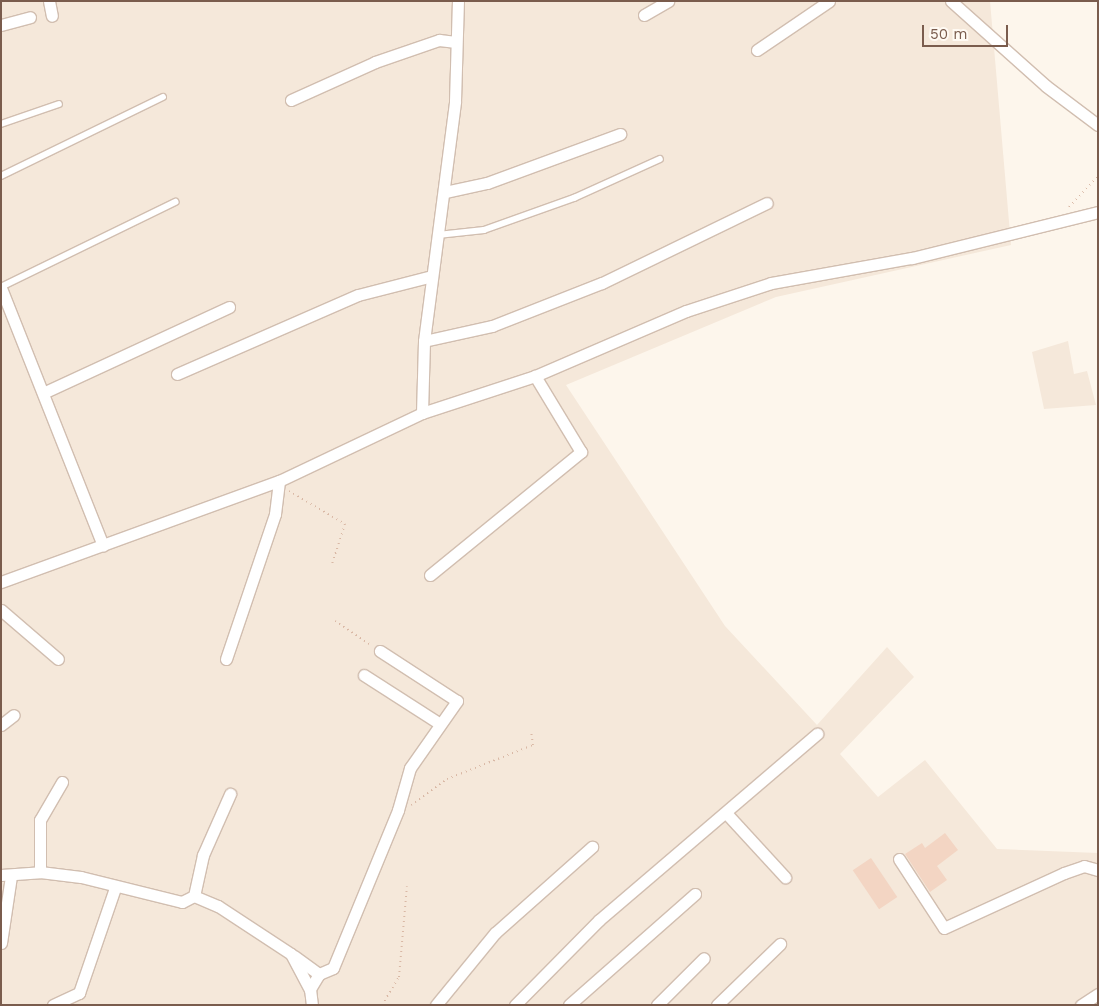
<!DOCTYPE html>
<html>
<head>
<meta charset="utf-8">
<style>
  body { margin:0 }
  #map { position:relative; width:1099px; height:1006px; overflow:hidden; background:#fdf6ec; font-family:"Work Sans",sans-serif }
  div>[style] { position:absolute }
  .residential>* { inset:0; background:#f5e8da }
  .building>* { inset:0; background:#f3d5c3; transform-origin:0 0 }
  .path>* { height:2px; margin-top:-1px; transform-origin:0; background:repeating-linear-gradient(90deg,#d9b8a5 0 1px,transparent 0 5px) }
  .roads { filter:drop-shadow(1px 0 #d1beb0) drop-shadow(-1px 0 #d1beb0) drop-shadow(0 1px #d1beb0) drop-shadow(0 -1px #d1beb0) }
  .service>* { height:5.5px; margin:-2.75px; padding:0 2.75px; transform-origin:2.75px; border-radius:2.75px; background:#fff }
  .minor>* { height:11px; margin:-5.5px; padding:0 5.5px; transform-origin:5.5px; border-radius:5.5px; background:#fff }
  span { translate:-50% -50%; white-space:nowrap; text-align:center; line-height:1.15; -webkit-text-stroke:4px #fffaf3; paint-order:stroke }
  .frame { position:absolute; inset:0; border:2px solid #7a5c4d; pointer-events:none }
  .scale { position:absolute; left:922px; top:25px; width:86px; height:22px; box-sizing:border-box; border:2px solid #7a5c4d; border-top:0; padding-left:6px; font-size:15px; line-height:18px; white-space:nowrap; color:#7a5c4d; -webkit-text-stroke:4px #fffaf3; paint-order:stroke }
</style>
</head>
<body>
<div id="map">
  <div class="residential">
    <i style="clip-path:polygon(1px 1px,990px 1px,1011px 245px,776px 297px,566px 385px,725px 626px,817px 725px,887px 647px,914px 677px,840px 754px,878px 797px,925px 760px,997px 849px,1098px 853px,1098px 1005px,1px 1005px)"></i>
    <i style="clip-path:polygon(1068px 341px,1074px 374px,1087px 371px,1096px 405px,1044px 409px,1032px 352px)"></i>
  </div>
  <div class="building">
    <i style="clip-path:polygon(945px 833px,958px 850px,937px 866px,947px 880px,930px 892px,905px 854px,922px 843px,925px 848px)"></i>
    <i style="left:871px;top:858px;width:47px;height:22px;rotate:56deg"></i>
  </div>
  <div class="path">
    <i style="left:1069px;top:207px;width:42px;rotate:-46.9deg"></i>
    <i style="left:289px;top:491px;width:65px;rotate:30.5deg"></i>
    <i style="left:345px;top:524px;width:42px;rotate:108deg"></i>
    <i style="left:335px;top:621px;width:43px;rotate:33.7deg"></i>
    <i style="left:411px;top:805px;width:44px;rotate:-35.8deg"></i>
    <i style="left:447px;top:779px;width:92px;rotate:-21.6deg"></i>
    <i style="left:533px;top:745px;width:15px;rotate:-98deg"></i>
    <i style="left:382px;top:1005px;width:33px;rotate:-59deg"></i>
    <i style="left:399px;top:977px;width:91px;rotate:-85deg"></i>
  </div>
  <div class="roads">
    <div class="service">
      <i style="left:1px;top:124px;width:61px;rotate:-19deg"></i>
      <i style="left:1px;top:176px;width:180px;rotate:-26deg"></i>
      <i style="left:438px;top:235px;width:46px;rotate:-6.2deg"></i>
      <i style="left:484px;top:230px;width:96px;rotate:-19.6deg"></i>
      <i style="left:574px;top:198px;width:94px;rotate:-24.4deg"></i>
      <i style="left:1px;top:287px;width:194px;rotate:-26deg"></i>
    </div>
    <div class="minor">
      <i style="left:49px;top:1px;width:15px;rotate:79deg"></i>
      <i style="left:951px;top:1px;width:127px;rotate:41.8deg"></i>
      <i style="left:1046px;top:86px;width:65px;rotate:36.9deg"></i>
      <i style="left:644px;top:15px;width:28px;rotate:-30deg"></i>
      <i style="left:1px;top:25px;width:30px;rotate:-15deg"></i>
      <i style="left:757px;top:50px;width:87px;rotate:-34.2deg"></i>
      <i style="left:291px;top:100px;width:92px;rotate:-24.3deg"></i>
      <i style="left:375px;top:62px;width:68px;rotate:-19deg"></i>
      <i style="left:439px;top:40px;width:17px;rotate:7deg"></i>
      <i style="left:445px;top:192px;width:43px;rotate:-12.1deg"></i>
      <i style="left:487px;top:183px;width:142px;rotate:-20.2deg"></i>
      <i style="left:1px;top:288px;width:277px;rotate:68.4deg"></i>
      <i style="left:424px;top:341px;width:70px;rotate:-12.4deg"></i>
      <i style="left:492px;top:326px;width:118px;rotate:-21.4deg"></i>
      <i style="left:602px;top:283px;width:183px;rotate:-25.9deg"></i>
      <i style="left:177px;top:374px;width:197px;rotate:-23.6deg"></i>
      <i style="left:358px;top:295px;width:76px;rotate:-14.4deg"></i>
      <i style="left:43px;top:393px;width:205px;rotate:-24.8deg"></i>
      <i style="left:422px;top:413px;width:119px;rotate:-18.1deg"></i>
      <i style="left:535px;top:376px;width:164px;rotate:-23.3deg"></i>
      <i style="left:686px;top:311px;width:89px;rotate:-18.2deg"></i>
      <i style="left:771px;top:283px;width:143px;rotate:-10.1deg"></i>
      <i style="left:912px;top:258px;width:192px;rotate:-13.9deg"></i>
      <i style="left:430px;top:575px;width:195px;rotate:-39.2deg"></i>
      <i style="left:581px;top:452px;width:89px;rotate:-121.2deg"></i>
      <i style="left:1px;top:582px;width:296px;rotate:-20deg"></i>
      <i style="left:279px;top:481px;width:158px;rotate:-25.4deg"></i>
      <i style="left:422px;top:413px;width:72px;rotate:-88.4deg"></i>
      <i style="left:424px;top:341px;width:242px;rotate:-82.6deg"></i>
      <i style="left:455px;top:101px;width:100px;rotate:-88.3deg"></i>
      <i style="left:1px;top:610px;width:75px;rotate:40.7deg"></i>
      <i style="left:226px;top:659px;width:153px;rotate:-71.3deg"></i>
      <i style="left:275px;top:514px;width:33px;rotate:-83deg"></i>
      <i style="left:364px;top:675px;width:90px;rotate:32.8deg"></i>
      <i style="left:1px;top:725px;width:16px;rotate:-38deg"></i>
      <i style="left:727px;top:814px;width:86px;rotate:47.4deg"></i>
      <i style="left:899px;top:859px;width:82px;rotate:56.9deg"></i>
      <i style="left:944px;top:928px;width:132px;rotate:-24.6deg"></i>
      <i style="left:1064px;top:873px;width:21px;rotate:-19deg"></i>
      <i style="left:1084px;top:866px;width:15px;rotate:16deg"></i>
      <i style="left:40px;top:872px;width:52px;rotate:-90deg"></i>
      <i style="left:40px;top:820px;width:44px;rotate:-59.9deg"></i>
      <i style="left:1px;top:875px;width:39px;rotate:-4deg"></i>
      <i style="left:40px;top:872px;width:41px;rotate:7deg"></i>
      <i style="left:81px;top:877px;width:104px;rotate:13.9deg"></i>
      <i style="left:182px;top:902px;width:13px;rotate:-27deg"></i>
      <i style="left:194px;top:896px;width:26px;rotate:23deg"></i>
      <i style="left:218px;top:906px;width:87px;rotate:33.3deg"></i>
      <i style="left:291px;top:954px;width:40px;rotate:62deg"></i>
      <i style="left:310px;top:989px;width:16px;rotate:83deg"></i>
      <i style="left:194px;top:896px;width:42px;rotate:-77.6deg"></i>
      <i style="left:203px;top:855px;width:67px;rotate:-66.1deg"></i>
      <i style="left:1px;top:943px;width:68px;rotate:-81.5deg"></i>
      <i style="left:294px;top:956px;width:31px;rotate:36deg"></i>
      <i style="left:310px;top:989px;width:17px;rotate:-59deg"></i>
      <i style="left:319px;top:974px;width:15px;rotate:-23deg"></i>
      <i style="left:333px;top:968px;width:171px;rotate:-67.6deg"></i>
      <i style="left:398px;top:810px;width:44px;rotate:-74.1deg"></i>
      <i style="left:410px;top:768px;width:82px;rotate:-55deg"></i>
      <i style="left:457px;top:701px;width:92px;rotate:-147deg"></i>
      <i style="left:53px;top:1005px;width:29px;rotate:-25deg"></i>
      <i style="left:79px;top:993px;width:111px;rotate:-71.1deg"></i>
      <i style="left:436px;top:1005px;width:93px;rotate:-50.7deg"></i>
      <i style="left:495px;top:933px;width:130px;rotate:-41.6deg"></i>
      <i style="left:515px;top:1005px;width:120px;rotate:-45.3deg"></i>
      <i style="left:599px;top:920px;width:287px;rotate:-40.5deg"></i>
      <i style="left:569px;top:1005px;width:168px;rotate:-41.4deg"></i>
      <i style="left:657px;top:1005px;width:66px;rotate:-45deg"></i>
      <i style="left:717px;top:1005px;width:88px;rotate:-44.1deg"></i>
      <i style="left:1081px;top:1005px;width:20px;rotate:-33deg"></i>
    </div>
  </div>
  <div class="frame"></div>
  <div class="scale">50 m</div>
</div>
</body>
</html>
